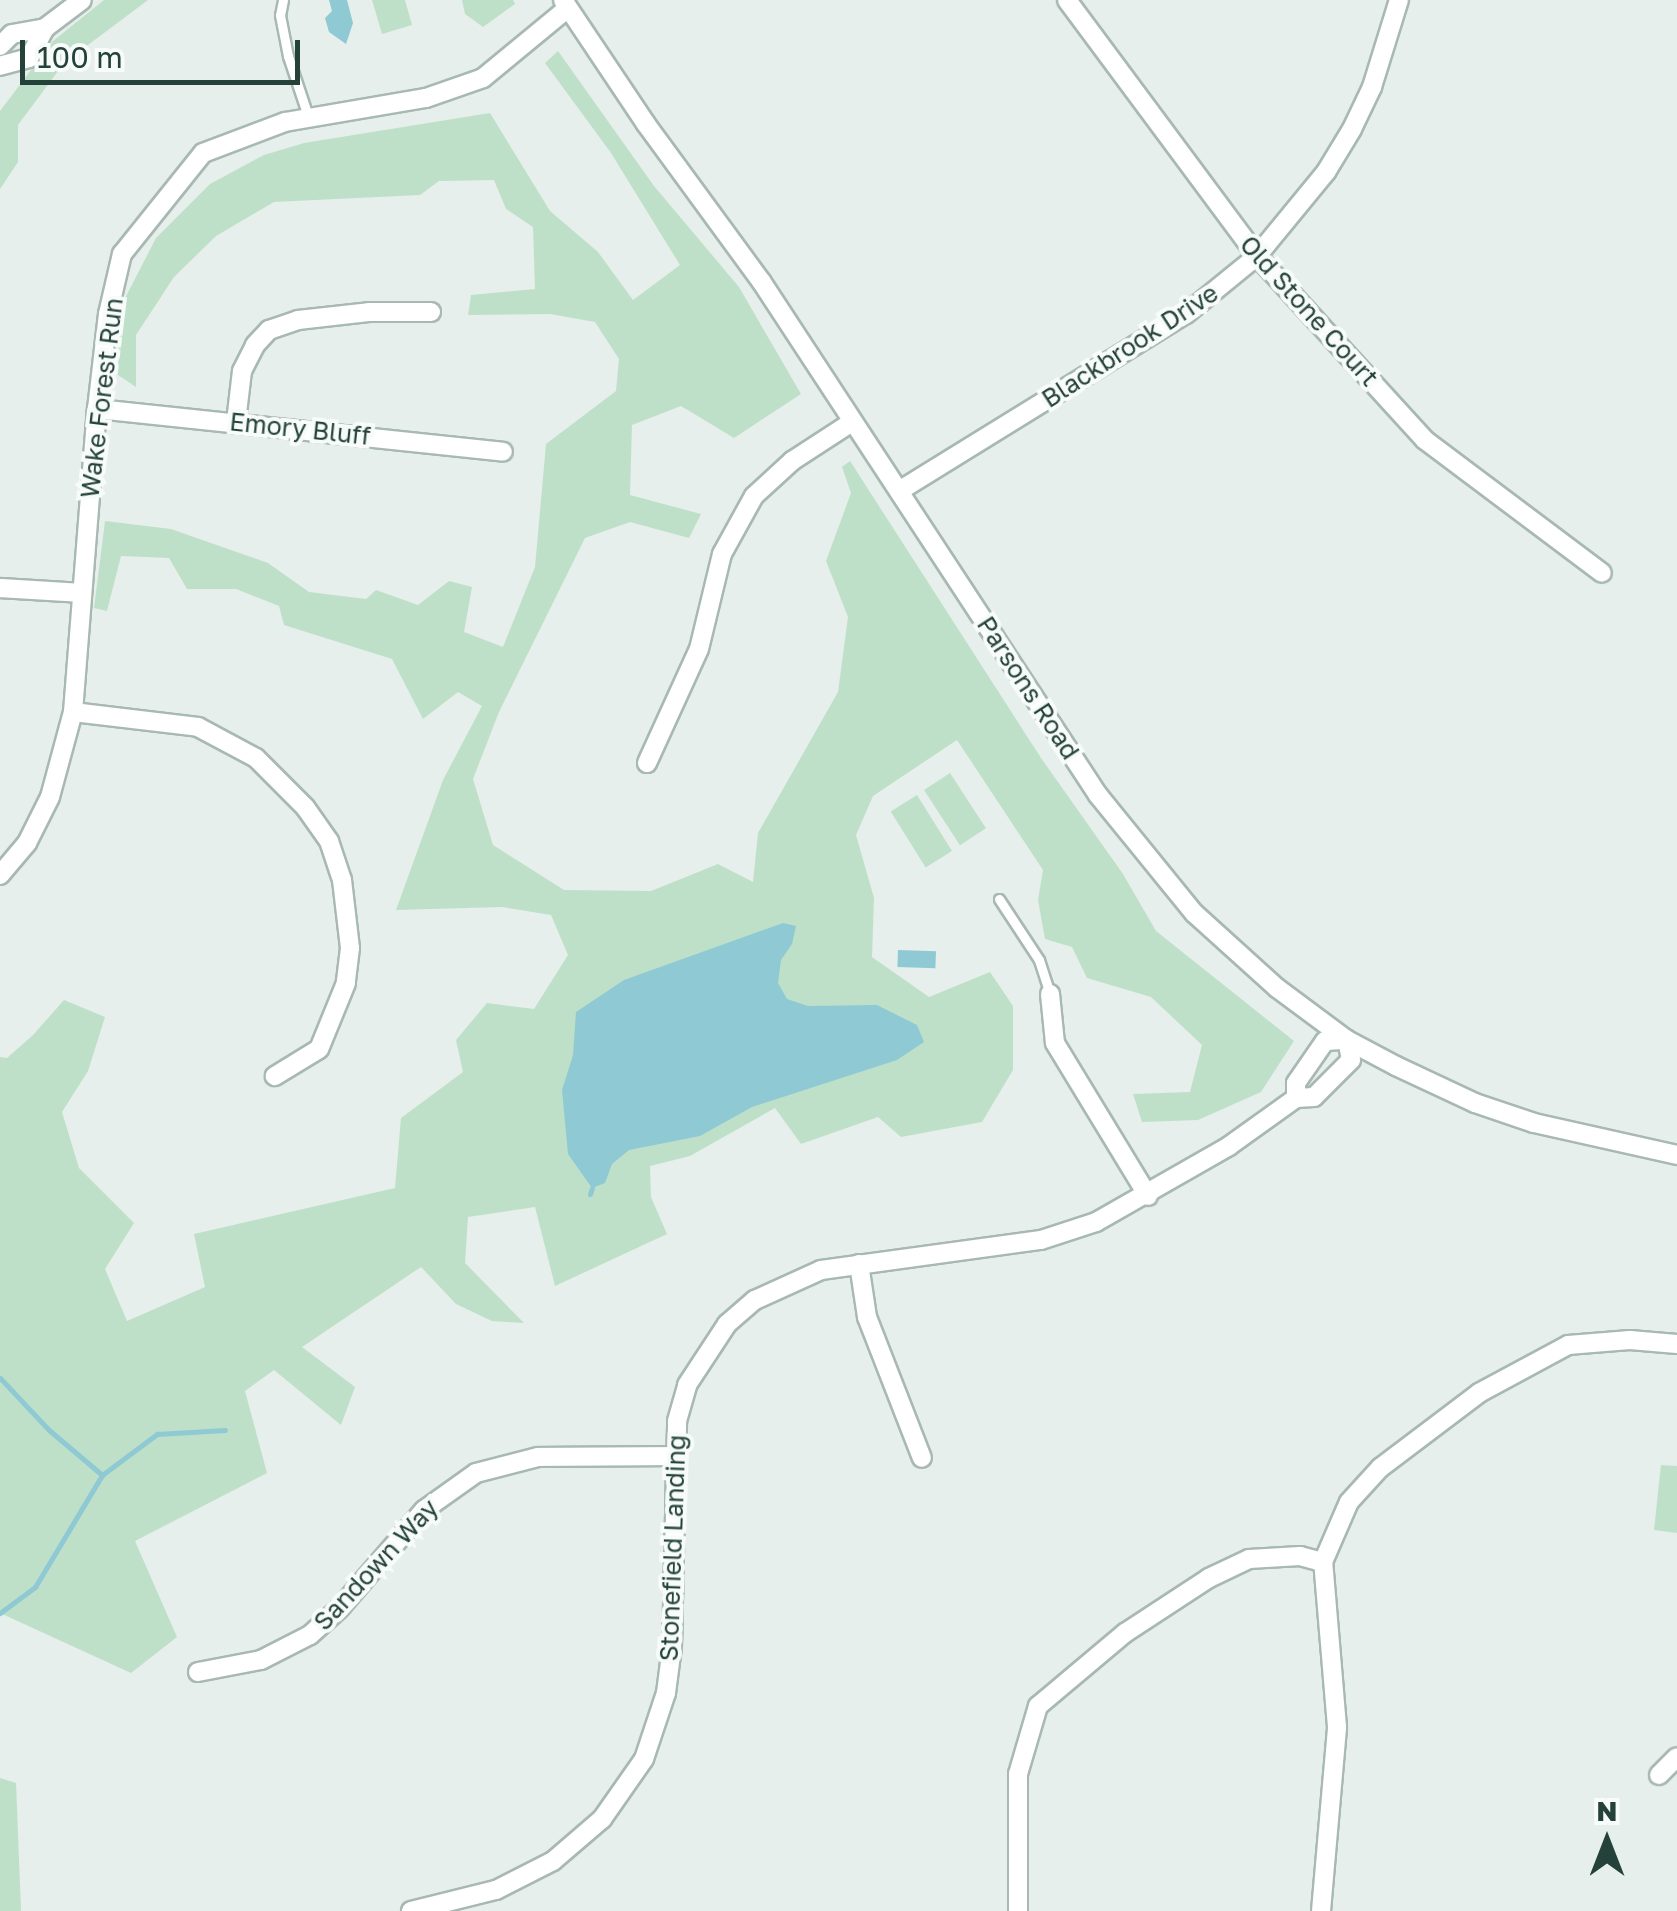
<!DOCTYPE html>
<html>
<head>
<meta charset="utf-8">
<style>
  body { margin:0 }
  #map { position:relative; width:1677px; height:1911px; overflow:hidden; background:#e6efeb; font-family:"Golos Text",sans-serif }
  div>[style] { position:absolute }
  .green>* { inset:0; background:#bfe0c8; transform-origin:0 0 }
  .water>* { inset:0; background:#8ec9d4; transform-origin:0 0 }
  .stream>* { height:5px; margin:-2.5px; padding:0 2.5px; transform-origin:2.5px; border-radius:2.5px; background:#8ec9d4 }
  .roads { filter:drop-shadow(2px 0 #a8b8b2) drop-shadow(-2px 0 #a8b8b2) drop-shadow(0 2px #a8b8b2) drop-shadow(0 -2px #a8b8b2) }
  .service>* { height:9px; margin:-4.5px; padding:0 4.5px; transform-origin:4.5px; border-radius:4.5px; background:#fff }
  .minor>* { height:18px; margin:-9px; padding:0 9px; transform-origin:9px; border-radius:9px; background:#fff }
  span { translate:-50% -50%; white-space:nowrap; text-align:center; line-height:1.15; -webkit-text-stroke:8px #f7fbf9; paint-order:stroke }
  .street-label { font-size:25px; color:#24423a }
  .north { position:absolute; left:1557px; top:1791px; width:100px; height:100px; -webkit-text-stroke:8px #f7fbf9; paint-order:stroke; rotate:0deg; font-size:28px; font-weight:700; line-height:40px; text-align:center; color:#24423a }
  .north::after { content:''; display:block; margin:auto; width:35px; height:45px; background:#24423a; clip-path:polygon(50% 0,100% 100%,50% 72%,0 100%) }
  .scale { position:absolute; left:20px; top:40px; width:280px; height:45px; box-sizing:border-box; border:5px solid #24423a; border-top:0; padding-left:12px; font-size:30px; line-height:35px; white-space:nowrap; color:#24423a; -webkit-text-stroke:8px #f7fbf9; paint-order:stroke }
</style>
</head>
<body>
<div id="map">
  <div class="green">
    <i style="clip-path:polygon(104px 0,148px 0,64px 63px,18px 125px,18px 162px,0 189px,0 111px,53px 41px)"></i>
    <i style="clip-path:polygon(372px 0,405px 0,412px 25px,382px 34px)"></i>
    <i style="clip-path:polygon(462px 0,513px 0,515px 4px,483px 27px,465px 14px)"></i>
    <i style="clip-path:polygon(558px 51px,654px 186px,739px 287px,801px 394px,734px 438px,681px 406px,632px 425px,630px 495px,701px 514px,689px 538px,630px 522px,585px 538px,499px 712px,473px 779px,493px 845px,564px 890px,651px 891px,718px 864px,753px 882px,758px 833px,838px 692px,848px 617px,826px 561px,851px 493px,842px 467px,850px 461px,1041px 758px,1123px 874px,1156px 931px,1294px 1041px,1261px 1092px,1198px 1120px,1142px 1122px,1133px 1094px,1190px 1092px,1202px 1045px,1151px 997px,1087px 978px,1072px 947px,1045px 939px,1038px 900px,1043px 870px,957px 740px,873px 796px,856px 835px,874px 898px,872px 957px,929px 997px,990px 972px,1013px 1006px,1013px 1070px,982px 1122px,901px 1137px,878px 1117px,801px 1144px,775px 1108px,690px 1156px,650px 1166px,651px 1197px,667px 1234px,555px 1286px,535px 1207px,468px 1217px,465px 1263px,524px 1323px,492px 1321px,456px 1304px,421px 1267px,302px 1347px,355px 1387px,341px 1425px,274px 1370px,245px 1391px,267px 1473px,135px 1541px,177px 1637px,131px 1673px,0 1613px,0 1057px,7px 1058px,33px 1035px,64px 1000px,105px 1017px,88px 1071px,62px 1112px,79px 1168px,134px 1223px,105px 1269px,127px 1321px,205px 1287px,194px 1234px,395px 1188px,401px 1118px,463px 1072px,456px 1040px,487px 1003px,534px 1009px,568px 955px,551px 915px,502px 907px,396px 910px,443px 780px,482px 706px,458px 692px,423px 719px,392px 659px,284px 625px,279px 606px,236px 589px,187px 589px,169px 558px,121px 556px,107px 611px,94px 608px,105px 521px,171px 529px,268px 563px,309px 592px,366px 599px,376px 590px,418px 605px,449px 581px,472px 587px,464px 632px,503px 647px,535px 567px,546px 444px,616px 391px,619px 359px,595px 322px,550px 314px,468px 315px,471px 295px,535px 289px,533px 227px,506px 209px,494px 180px,439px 181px,420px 195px,274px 202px,216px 236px,174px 277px,136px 335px,136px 387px,118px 375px,120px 308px,156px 238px,210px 184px,264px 155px,304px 143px,490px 113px,550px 211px,598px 252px,633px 300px,680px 265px,611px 153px,545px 63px)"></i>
    <i style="left:950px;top:773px;width:66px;height:31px;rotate:57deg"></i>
    <i style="left:917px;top:795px;width:66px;height:31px;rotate:58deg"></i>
    <i style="clip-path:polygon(1661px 1465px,1677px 1466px,1677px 1533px,1654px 1530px)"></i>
    <i style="clip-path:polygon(0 1778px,16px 1783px,21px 1911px,0 1911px)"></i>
  </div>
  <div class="water">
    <i style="clip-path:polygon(329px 0,347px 0,353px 23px,346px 44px,329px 32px,325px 18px,332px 11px)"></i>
    <i style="clip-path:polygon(783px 923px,796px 926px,792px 944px,781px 960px,778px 983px,787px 999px,808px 1006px,877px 1005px,917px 1025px,924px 1042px,897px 1060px,752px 1107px,700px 1136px,629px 1150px,612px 1164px,605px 1183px,592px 1188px,568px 1154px,562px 1090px,573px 1055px,576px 1012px,624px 980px)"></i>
    <i style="left:898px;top:950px;width:38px;height:17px;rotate:2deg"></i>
  </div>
  <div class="stream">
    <i style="left:590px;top:1194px;width:6px;rotate:-72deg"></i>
    <i style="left:0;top:1378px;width:71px;rotate:46.7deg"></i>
    <i style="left:49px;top:1430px;width:70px;rotate:40.3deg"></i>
    <i style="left:0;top:1613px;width:44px;rotate:-36.6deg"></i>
    <i style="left:35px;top:1587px;width:131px;rotate:-59.1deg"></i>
    <i style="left:102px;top:1475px;width:69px;rotate:-36.7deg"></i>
    <i style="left:157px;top:1434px;width:68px;rotate:-3.4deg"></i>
  </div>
  <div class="roads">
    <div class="service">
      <i style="left:283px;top:0;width:15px;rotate:101deg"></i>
      <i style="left:280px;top:15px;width:42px;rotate:79deg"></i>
      <i style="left:288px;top:56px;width:63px;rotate:71.6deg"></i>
      <i style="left:999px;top:899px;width:73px;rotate:56.7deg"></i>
      <i style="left:1039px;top:960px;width:36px;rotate:72deg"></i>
    </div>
    <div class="minor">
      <i style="left:563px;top:0;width:149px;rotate:56.2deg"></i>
      <i style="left:646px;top:124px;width:195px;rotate:53.8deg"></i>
      <i style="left:761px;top:281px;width:615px;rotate:56.75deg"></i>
      <i style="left:1098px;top:795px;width:152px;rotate:50.9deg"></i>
      <i style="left:1194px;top:913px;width:112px;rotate:42.1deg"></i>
      <i style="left:1277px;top:988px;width:87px;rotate:36.6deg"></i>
      <i style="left:1347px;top:1040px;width:55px;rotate:28deg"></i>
      <i style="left:1396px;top:1066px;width:87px;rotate:25.1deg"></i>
      <i style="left:1475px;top:1103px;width:62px;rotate:18.7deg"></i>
      <i style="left:1534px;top:1123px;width:147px;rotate:12.6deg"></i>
      <i style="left:1067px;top:0;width:319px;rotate:53.4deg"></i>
      <i style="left:1257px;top:256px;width:249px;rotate:47.6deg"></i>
      <i style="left:1425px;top:440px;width:221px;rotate:36.9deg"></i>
      <i style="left:45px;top:28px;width:46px;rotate:-37.1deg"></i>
      <i style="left:0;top:46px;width:17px;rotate:-45deg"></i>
      <i style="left:12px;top:34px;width:34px;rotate:-10deg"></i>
      <i style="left:45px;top:28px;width:34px;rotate:118deg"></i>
      <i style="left:29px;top:58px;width:30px;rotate:165deg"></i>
      <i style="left:97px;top:409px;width:408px;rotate:6deg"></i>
      <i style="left:236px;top:422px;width:51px;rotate:-83.3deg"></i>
      <i style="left:242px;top:371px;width:29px;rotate:-63deg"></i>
      <i style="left:255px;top:345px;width:21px;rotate:-47deg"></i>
      <i style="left:269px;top:330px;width:31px;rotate:-19deg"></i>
      <i style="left:298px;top:320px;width:71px;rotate:-6.4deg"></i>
      <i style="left:369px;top:312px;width:62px"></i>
      <i style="left:899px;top:491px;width:337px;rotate:-31.7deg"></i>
      <i style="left:1186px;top:314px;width:92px;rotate:-39.2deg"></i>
      <i style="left:1257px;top:256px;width:109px;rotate:-50.6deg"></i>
      <i style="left:1326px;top:172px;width:50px;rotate:-58.8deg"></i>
      <i style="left:1352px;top:129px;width:47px;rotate:-64.5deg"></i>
      <i style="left:1372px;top:87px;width:91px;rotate:-72.8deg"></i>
      <i style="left:0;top:588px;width:82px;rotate:3.5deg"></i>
      <i style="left:73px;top:712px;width:126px;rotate:6.8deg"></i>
      <i style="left:198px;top:727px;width:66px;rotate:28.1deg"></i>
      <i style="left:256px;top:758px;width:69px;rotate:45deg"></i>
      <i style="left:305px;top:807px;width:42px;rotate:54.8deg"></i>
      <i style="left:329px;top:841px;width:41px;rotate:71.6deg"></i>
      <i style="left:342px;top:880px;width:68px;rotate:83.3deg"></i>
      <i style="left:350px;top:948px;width:35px;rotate:97deg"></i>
      <i style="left:346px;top:983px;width:71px;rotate:112.2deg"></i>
      <i style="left:319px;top:1049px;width:52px;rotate:148.5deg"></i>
      <i style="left:647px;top:763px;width:125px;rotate:-65.5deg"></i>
      <i style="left:699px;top:649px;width:98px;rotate:-76.4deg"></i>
      <i style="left:722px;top:554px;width:66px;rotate:-61.1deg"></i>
      <i style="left:754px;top:496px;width:52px;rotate:-42.6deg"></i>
      <i style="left:792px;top:461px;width:72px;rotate:-33deg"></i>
      <i style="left:0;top:875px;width:42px;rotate:-49.8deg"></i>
      <i style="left:27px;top:843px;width:51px;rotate:-63.4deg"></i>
      <i style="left:50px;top:797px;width:88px;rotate:-74.9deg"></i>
      <i style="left:73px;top:712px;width:304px;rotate:-85.5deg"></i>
      <i style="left:97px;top:409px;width:96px;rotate:-83.4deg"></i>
      <i style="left:108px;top:314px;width:62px;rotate:-76.9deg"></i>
      <i style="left:122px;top:254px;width:129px;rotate:-51.3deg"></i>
      <i style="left:203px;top:153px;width:88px;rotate:-20.7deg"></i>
      <i style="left:285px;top:122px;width:143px;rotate:-9.7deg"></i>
      <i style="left:426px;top:98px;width:60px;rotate:-19.3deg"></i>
      <i style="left:483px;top:78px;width:110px;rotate:-39.5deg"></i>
      <i style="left:1050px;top:994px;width:49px;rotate:84.2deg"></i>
      <i style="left:1055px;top:1043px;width:179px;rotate:58.7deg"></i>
      <i style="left:1296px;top:1098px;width:15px;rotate:-90deg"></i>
      <i style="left:1296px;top:1083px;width:51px;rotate:-55.4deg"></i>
      <i style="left:1325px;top:1041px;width:22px;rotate:-3deg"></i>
      <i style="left:859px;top:1264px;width:54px;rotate:81.4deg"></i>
      <i style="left:867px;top:1317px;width:151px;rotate:68.7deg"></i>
      <i style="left:198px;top:1672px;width:64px;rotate:-10.8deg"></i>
      <i style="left:261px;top:1660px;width:55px;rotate:-27deg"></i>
      <i style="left:310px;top:1635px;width:40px;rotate:-42deg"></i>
      <i style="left:340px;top:1608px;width:129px;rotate:-49.4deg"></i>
      <i style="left:424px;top:1510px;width:64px;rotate:-35.4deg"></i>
      <i style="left:476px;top:1473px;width:64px;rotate:-14.5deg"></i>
      <i style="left:538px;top:1457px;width:135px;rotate:-0.4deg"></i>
      <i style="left:1659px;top:1775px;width:25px;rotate:-45deg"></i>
      <i style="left:411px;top:1911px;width:88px;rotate:-13.9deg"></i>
      <i style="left:496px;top:1890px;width:64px;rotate:-27deg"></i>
      <i style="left:553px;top:1861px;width:65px;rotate:-40.6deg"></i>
      <i style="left:602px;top:1819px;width:73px;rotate:-55deg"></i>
      <i style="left:644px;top:1759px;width:70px;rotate:-71.6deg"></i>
      <i style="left:666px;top:1693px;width:46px;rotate:-82.6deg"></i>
      <i style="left:672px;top:1647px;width:226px;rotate:-88.7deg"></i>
      <i style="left:677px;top:1421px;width:37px;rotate:-74deg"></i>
      <i style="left:687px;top:1385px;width:73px;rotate:-56.7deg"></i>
      <i style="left:727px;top:1324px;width:37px;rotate:-41deg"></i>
      <i style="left:755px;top:1300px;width:72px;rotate:-24.4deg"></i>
      <i style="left:821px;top:1270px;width:222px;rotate:-7.8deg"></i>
      <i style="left:1041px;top:1240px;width:58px;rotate:-18.1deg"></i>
      <i style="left:1096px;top:1222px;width:153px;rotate:-29.7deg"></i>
      <i style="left:1229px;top:1146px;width:82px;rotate:-35.6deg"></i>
      <i style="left:1296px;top:1098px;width:18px;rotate:-3deg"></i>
      <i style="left:1314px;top:1097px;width:52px;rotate:-45deg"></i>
      <i style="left:1351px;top:1060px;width:20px;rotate:-101deg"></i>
      <i style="left:1018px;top:1911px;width:137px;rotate:-90deg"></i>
      <i style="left:1018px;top:1774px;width:71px;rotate:-73.6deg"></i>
      <i style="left:1038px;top:1706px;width:114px;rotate:-40deg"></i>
      <i style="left:1125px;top:1633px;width:100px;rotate:-33.2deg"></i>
      <i style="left:1209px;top:1578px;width:44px;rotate:-25.4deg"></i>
      <i style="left:1249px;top:1559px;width:51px;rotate:-3.4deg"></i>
      <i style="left:1300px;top:1556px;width:24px;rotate:15deg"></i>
      <i style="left:1321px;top:1911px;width:185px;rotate:-85deg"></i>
      <i style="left:1337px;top:1727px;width:166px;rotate:-94.8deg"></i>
      <i style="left:1323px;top:1562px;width:65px;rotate:-66.6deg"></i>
      <i style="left:1349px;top:1502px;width:46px;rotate:-47.6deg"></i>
      <i style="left:1380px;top:1468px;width:124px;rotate:-37.1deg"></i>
      <i style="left:1479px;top:1393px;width:101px;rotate:-28.3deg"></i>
      <i style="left:1568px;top:1345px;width:62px;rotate:-4.6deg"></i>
      <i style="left:1630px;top:1340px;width:47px;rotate:4.9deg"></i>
    </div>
  </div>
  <div class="street-label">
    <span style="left:1309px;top:311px;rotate:48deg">Old Stone Court</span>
    <span style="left:1130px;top:346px;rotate:-33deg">Blackbrook Drive</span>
    <span style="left:102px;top:398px;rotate:-83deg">Wake Forest Run</span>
    <span style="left:300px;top:429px;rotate:6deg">Emory Bluff</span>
    <span style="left:1028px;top:688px;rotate:57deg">Parsons Road</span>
    <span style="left:673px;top:1548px;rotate:-88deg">Stonefield Landing</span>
    <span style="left:376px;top:1565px;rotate:-47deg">Sandown Way</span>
  </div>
  <div class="north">N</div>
  <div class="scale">100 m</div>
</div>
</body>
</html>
